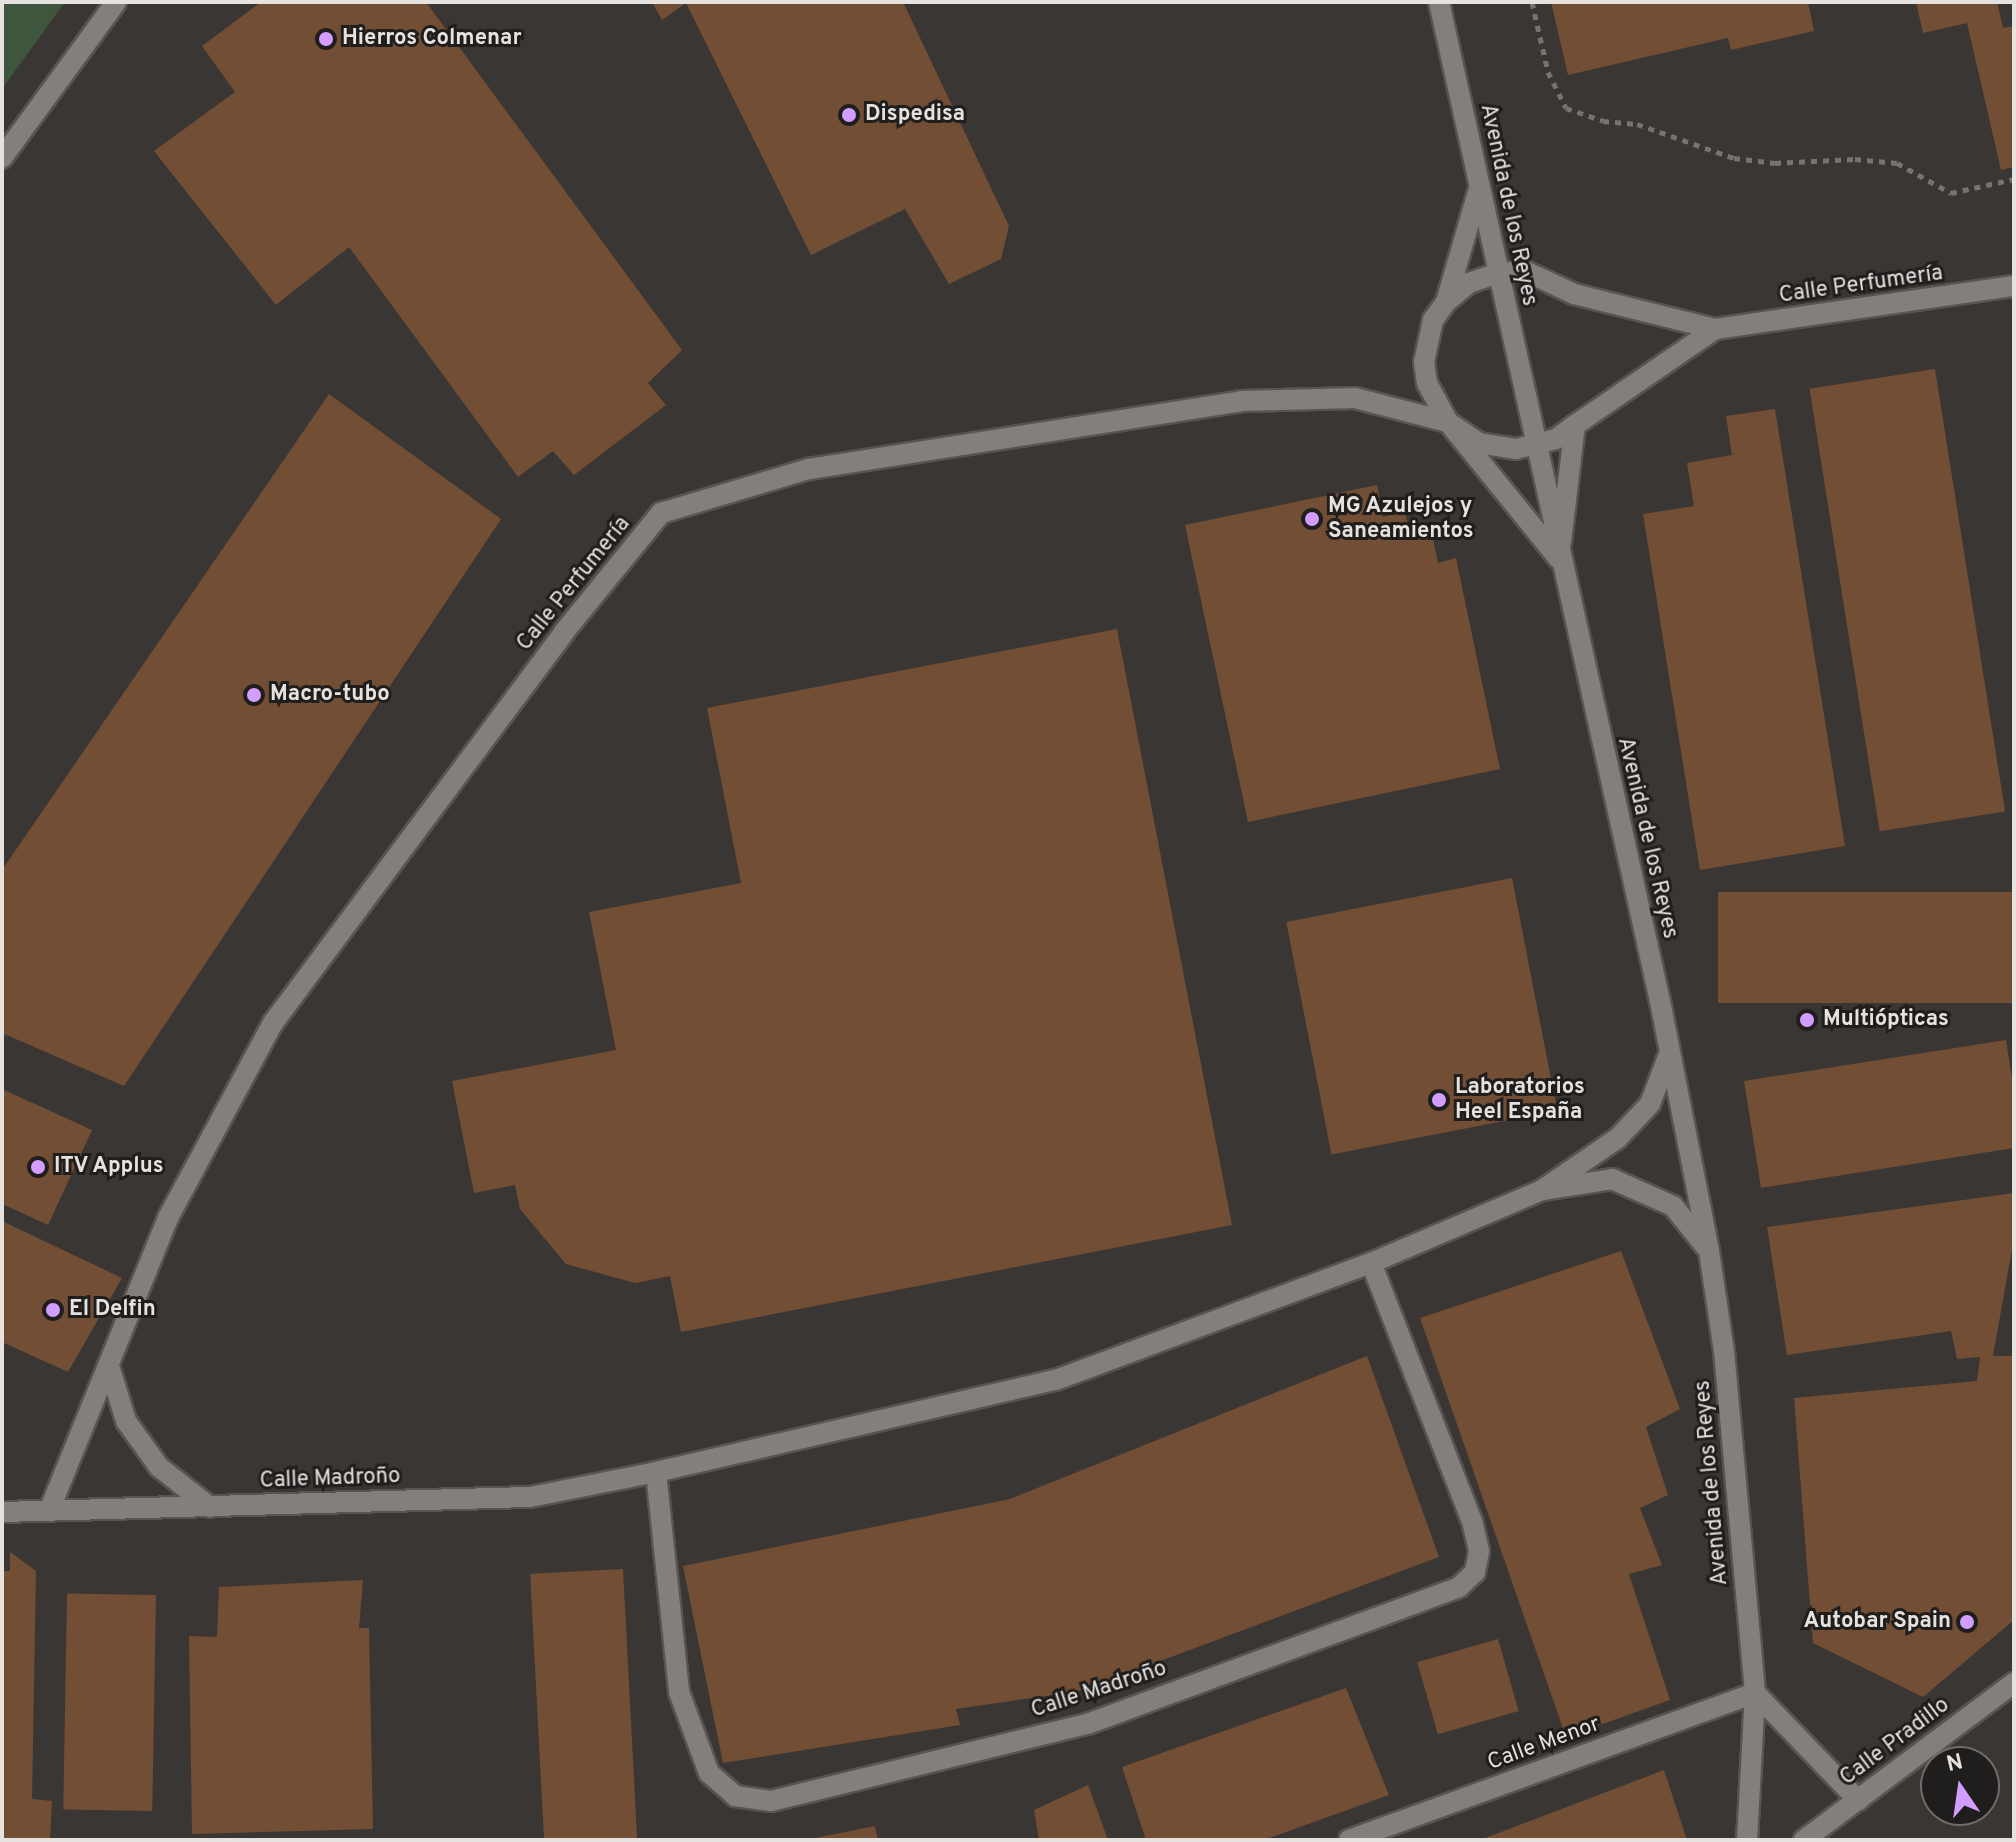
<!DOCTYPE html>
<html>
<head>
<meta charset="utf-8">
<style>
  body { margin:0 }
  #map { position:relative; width:2016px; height:1842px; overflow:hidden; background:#3a3633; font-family:Overpass,sans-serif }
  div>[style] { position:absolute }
  .green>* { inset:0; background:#3e553e }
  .building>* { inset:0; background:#724e35; transform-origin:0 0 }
  .path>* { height:5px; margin-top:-2.5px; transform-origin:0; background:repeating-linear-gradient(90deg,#777371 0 6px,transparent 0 12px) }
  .roads { filter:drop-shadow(2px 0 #585452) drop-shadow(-2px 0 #585452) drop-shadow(0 2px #585452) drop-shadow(0 -2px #585452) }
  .street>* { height:20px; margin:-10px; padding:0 10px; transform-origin:10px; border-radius:10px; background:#847f7c }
  .dots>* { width:22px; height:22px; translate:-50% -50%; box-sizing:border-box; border:4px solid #201e1d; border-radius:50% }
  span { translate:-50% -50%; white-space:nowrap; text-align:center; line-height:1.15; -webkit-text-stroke:6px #201e1d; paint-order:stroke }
  .poi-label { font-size:22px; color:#e5e2e0; font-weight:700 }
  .left { translate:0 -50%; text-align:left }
  .right { translate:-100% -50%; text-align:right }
  .street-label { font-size:22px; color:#e5e2e0 }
  .frame { position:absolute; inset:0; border:4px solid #e5e2e0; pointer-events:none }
  .north { position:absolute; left:1920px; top:1746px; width:80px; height:80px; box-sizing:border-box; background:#201e1d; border:2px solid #6f6c6b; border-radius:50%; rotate:347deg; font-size:22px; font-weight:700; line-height:32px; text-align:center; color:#e5e2e0 }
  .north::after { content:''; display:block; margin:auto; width:28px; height:36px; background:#d19dfe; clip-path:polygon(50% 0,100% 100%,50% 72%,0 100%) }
</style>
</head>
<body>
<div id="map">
  <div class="green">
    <i style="clip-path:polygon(2px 2px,65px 2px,2px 89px)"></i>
  </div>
  <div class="building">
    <i style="clip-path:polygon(261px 2px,426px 2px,682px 350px,648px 383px,666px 405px,574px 475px,553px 451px,518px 477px,349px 247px,276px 305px,154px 151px,235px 92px,202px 46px)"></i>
    <i style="clip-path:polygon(652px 2px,903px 2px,1009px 226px,1001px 259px,949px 284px,905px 209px,811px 255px,686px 3px,662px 20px)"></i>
    <i style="clip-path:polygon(1551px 2px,1808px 2px,1814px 31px,1731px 50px,1728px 38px,1568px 75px)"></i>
    <i style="clip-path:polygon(1916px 2px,1997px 2px,2003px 28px,2014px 26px,2014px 167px,2001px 170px,1967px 23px,1923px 33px)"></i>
    <i style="left:1935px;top:369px;width:448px;height:127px;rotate:81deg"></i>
    <i style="clip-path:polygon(329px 394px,501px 519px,124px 1086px,2px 1033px,2px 870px)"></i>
    <i style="clip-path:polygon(1775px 409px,1845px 846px,1700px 870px,1643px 514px,1694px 506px,1687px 463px,1732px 455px,1726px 416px)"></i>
    <i style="clip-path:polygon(1377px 485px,1383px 517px,1405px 512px,1411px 539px,1432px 534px,1438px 563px,1456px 558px,1500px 769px,1248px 822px,1185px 525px)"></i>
    <i style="clip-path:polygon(1117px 629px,1232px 1225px,681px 1332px,670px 1276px,635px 1283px,566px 1264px,520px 1209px,515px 1185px,474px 1193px,452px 1081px,616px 1050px,589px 912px,741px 883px,707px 708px)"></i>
    <i style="left:1512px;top:878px;width:237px;height:230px;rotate:79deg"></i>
    <i style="left:2014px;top:892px;width:111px;height:296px;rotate:90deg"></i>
    <i style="clip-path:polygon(2006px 1040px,2014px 1091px,2014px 1148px,1761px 1188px,1744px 1081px)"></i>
    <i style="clip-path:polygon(2px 1089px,92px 1130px,48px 1225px,2px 1204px)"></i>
    <i style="clip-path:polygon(2014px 1193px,2014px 1238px,1993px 1356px,2014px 1356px,2014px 1620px,1923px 1697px,1813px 1643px,1794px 1398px,1977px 1381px,1980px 1357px,1957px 1359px,1951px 1331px,1787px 1355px,1767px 1227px)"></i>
    <i style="clip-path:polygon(2px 1221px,122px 1278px,68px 1372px,2px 1342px)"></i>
    <i style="clip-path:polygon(1621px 1251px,1680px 1409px,1646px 1427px,1668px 1495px,1640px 1508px,1662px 1565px,1629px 1574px,1670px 1700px,1566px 1737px,1420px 1318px)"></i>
    <i style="clip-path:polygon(1367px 1356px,1439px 1557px,1080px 1691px,956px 1709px,960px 1725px,723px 1763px,683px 1566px,1010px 1499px)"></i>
    <i style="clip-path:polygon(10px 1552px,36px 1571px,32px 1799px,52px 1801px,50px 1840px,2px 1840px,2px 1571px,10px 1571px)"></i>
    <i style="left:623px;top:1569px;width:271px;height:93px;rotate:87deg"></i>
    <i style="clip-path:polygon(363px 1580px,359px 1628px,369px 1628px,373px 1829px,192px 1834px,189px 1636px,217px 1637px,219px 1587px)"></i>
    <i style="left:156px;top:1595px;width:216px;height:89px;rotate:91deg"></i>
    <i style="left:1498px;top:1639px;width:75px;height:84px;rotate:74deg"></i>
    <i style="clip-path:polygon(1346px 1688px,1389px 1795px,1264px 1840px,1146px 1840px,1122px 1767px)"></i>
    <i style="clip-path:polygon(1664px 1770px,1687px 1840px,1480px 1840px)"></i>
    <i style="clip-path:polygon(1088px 1785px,1108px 1840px,1039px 1840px,1034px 1810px)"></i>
    <i style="clip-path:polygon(875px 1826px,878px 1840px,810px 1840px,810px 1839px)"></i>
  </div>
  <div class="path">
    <i style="left:1532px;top:2px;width:72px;rotate:77.1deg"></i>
    <i style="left:1548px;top:72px;width:40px;rotate:63.4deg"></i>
    <i style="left:1566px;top:108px;width:39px;rotate:19deg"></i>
    <i style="left:1603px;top:121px;width:34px;rotate:5deg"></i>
    <i style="left:1637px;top:124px;width:103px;rotate:19.3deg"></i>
    <i style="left:1734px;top:158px;width:41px;rotate:7deg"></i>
    <i style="left:1775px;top:163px;width:80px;rotate:-2.9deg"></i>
    <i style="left:1855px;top:159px;width:42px;rotate:5.4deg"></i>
    <i style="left:1897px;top:163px;width:62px;rotate:29.1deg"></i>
    <i style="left:1951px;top:193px;width:65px;rotate:-12.5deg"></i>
  </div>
  <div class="roads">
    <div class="street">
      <i style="left:1439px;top:2px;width:1028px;rotate:77.53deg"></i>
      <i style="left:1661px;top:1006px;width:250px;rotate:78.9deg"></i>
      <i style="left:1709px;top:1251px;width:101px;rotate:81.5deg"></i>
      <i style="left:1724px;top:1351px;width:343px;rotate:84.8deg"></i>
      <i style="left:1755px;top:1693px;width:149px;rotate:46.1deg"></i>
      <i style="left:2px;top:158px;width:193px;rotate:-53.8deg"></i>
      <i style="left:1446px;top:302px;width:115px;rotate:-73.8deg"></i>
      <i style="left:1575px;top:425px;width:24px;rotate:144deg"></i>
      <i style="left:1556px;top:439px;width:41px;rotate:166deg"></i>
      <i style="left:1516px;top:449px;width:37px;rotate:-171deg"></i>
      <i style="left:1479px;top:443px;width:37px;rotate:-146deg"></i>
      <i style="left:1448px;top:422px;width:44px;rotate:-118.3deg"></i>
      <i style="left:1427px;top:383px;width:21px;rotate:-98deg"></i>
      <i style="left:1424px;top:362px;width:43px;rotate:-77.9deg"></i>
      <i style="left:1433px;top:320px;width:22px;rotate:-54deg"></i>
      <i style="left:1446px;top:302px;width:30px;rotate:-40deg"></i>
      <i style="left:1469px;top:283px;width:31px;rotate:-19deg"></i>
      <i style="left:1498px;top:273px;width:27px;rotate:-4deg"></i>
      <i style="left:1525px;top:271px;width:54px;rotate:25.1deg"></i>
      <i style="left:1574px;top:294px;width:145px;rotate:13.9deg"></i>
      <i style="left:1715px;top:329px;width:302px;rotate:-8.2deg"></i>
      <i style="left:1561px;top:542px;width:118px;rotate:-83.2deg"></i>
      <i style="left:1575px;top:425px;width:170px;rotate:-34.4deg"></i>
      <i style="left:1669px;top:1054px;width:53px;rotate:110.8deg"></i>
      <i style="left:1650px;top:1104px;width:47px;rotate:133.3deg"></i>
      <i style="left:1618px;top:1138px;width:92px;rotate:145.6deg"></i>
      <i style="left:1542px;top:1190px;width:71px;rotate:-8.9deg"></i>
      <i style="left:1612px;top:1179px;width:67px;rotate:23.9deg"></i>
      <i style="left:1673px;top:1206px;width:51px;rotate:51.3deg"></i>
      <i style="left:109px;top:1366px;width:58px;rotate:72.8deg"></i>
      <i style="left:126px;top:1421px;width:57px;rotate:54.3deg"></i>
      <i style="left:159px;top:1467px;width:65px;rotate:38.1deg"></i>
      <i style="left:656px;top:1472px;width:221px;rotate:84deg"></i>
      <i style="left:679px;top:1692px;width:86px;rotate:69.7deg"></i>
      <i style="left:709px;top:1773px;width:35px;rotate:41deg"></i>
      <i style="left:735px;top:1796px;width:36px;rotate:8deg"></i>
      <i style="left:771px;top:1801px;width:328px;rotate:-13.7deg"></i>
      <i style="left:1090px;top:1723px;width:393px;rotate:-20.2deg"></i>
      <i style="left:1459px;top:1587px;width:22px;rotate:-43deg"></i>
      <i style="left:1475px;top:1572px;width:21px;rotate:-79deg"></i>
      <i style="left:1479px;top:1551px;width:28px;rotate:-103deg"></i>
      <i style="left:1473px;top:1524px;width:280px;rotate:-111.3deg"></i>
      <i style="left:49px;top:1511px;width:318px;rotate:-67.9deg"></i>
      <i style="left:169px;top:1216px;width:219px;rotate:-61.7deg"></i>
      <i style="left:273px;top:1023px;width:487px;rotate:-53.3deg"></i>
      <i style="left:564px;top:632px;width:154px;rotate:-50.8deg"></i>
      <i style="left:661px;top:513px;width:154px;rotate:-16.6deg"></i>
      <i style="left:809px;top:469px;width:437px;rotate:-8.9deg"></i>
      <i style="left:1241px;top:401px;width:114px;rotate:-1.5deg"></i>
      <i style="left:1355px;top:398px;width:96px;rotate:14.5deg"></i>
      <i style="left:1448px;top:422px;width:176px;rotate:51deg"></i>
      <i style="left:2px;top:1512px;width:528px;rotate:-1.63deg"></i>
      <i style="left:530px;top:1497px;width:128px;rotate:-11.2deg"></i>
      <i style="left:656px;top:1472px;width:410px;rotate:-13deg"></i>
      <i style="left:1056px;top:1380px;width:336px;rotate:-20.4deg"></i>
      <i style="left:1371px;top:1263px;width:186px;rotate:-23.1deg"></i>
      <i style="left:1349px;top:1840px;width:432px;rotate:-19.9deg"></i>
      <i style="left:1755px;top:1693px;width:147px;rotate:93.1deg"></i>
      <i style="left:1804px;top:1840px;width:262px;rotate:-36.8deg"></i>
    </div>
  </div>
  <div class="dots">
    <i style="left:326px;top:39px;background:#d19dfe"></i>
    <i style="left:849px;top:115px;background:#d19dfe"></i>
    <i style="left:1312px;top:519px;background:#d19dfe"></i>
    <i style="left:254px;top:695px;background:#d19dfe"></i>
    <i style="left:1807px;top:1020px;background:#d19dfe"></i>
    <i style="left:1439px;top:1100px;background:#d19dfe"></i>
    <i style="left:38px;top:1167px;background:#d19dfe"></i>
    <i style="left:53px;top:1310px;background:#d19dfe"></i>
    <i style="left:1967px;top:1622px;background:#d19dfe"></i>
  </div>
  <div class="poi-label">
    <span class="left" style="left:342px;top:39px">Hierros Colmenar</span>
    <span class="left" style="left:865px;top:115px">Dispedisa</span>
    <span class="left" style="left:1328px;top:519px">MG Azulejos y<br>Saneamientos</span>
    <span class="left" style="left:270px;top:695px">Macro-tubo</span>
    <span class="left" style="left:1823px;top:1020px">Multiópticas</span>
    <span class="left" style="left:1455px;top:1100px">Laboratorios<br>Heel España</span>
    <span class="left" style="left:54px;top:1167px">ITV Applus</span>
    <span class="left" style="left:69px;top:1310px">El Delfin</span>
    <span class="right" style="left:1951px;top:1622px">Autobar Spain</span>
  </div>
  <div class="street-label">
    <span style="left:1508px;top:205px;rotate:78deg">Avenida de los Reyes</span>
    <span style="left:1861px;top:285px;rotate:-8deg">Calle Perfumería</span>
    <span style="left:574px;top:584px;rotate:-51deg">Calle Perfumería</span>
    <span style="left:1647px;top:838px;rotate:77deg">Avenida de los Reyes</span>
    <span style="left:330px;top:1479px;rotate:-2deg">Calle Madroño</span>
    <span style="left:1712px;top:1483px;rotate:-95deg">Avenida de los Reyes</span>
    <span style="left:1099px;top:1690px;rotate:-18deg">Calle Madroño</span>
    <span style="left:1895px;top:1742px;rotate:-37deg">Calle Pradillo</span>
    <span style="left:1544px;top:1744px;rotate:-20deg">Calle Menor</span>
  </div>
  <div class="frame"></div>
  <div class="north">N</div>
</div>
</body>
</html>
